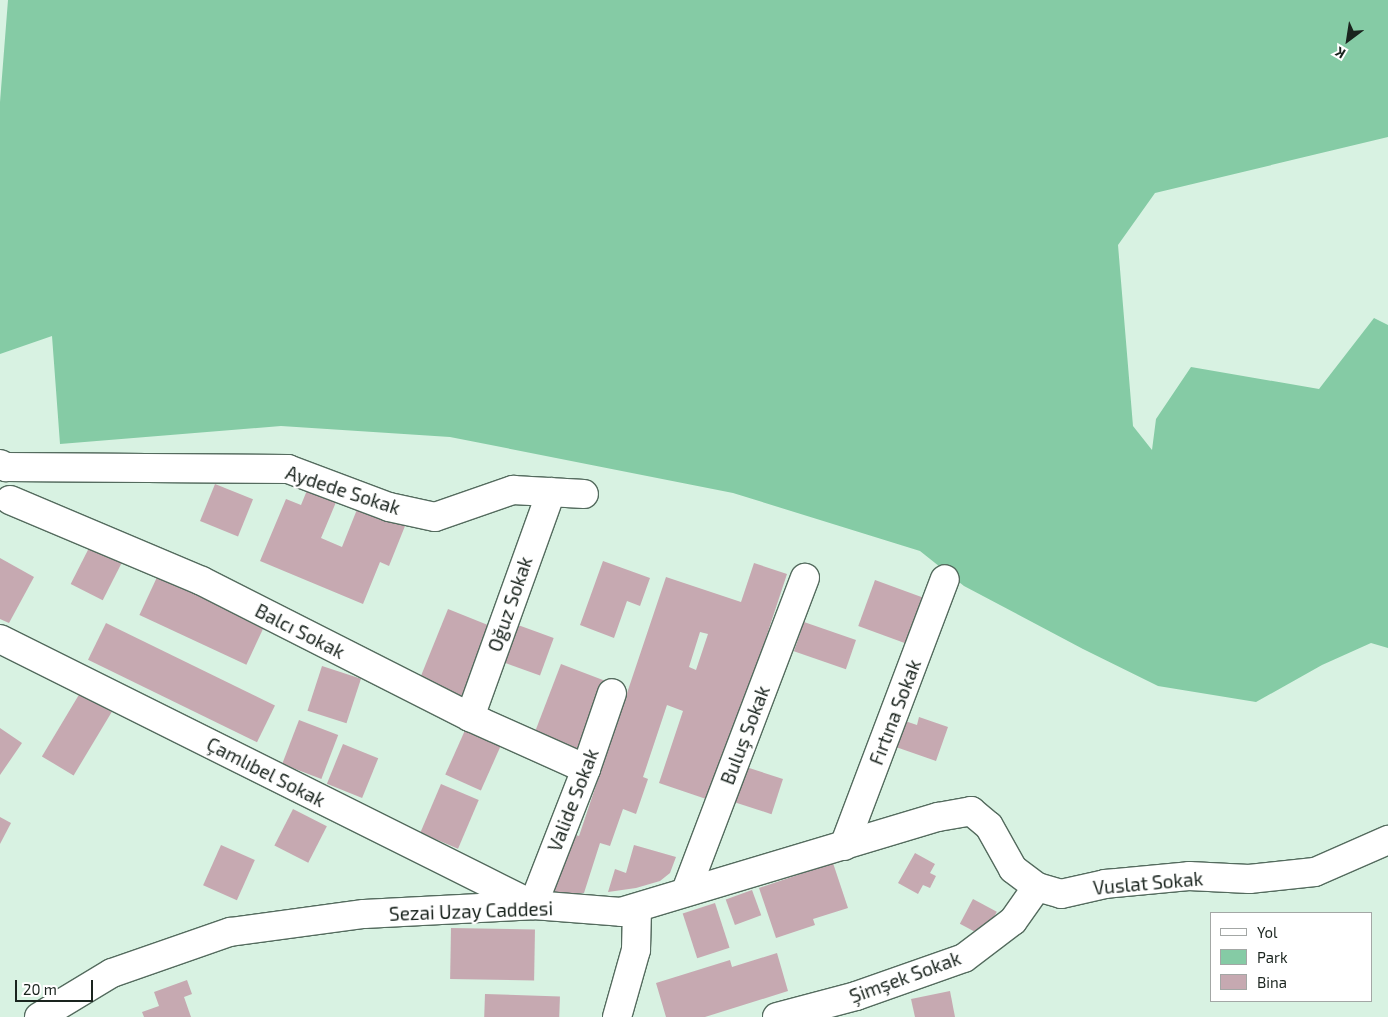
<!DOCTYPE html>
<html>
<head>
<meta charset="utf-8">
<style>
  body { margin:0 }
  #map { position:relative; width:1388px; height:1017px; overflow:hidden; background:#d8f2e2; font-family:"Exo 2",sans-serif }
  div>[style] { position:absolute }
  .green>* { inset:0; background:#85cba5 }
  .building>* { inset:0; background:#c6a9b1; transform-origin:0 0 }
  .roads { filter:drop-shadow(1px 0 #546b5e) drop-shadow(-1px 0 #546b5e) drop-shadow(0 1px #546b5e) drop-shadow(0 -1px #546b5e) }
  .minor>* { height:28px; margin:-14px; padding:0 14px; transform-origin:14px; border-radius:14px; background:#fff }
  span { translate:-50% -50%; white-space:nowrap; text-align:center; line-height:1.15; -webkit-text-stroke:4.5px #fff; paint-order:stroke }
  .street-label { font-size:19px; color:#1a241e }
  .legend { position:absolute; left:1210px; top:912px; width:162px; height:90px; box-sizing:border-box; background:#fff; border:1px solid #a3a7a5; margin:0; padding:6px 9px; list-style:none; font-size:15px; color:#1a241e }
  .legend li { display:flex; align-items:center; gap:10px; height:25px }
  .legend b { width:25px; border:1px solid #a3a7a5 }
  .north { position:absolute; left:1323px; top:15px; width:50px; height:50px; -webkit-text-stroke:4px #fff; paint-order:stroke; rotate:211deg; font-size:14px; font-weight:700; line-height:20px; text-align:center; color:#1a241e }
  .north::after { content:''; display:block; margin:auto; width:18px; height:22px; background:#1a241e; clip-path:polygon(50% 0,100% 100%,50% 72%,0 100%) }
  .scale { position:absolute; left:15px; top:980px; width:78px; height:22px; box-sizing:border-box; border:2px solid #1a241e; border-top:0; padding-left:6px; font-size:15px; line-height:18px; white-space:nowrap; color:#1a241e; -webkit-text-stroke:4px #fff; paint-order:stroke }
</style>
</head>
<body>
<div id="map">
  <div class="green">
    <i style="clip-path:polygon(8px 0,1388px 0,1388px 137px,1155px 193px,1118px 245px,1133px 426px,1152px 450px,1156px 419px,1191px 367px,1319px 389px,1374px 318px,1388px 325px,1388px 648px,1371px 643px,1322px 665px,1256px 702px,1158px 686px,1083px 649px,964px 586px,920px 551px,733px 493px,450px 437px,281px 426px,60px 444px,52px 336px,0 354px,0 102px)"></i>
  </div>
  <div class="building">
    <i style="clip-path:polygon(310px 483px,339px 495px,321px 538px,342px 547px,362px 497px,409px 516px,389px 566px,380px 562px,363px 604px,260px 561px,286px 499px,301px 505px)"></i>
    <i style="left:215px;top:484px;width:41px;height:40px;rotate:22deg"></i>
    <i style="left:92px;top:542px;width:36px;height:47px;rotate:27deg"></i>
    <i style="clip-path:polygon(0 558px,34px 577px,9px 623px,0 619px)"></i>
    <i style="clip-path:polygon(603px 561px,650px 578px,640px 606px,627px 601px,614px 638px,580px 625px)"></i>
    <i style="clip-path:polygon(evenodd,754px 563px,787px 574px,712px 801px,659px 783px,683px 711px,667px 705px,643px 777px,648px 779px,636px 814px,623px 809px,610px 846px,600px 843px,584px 893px,552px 894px,571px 834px,579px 836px,666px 577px,741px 602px,754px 563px,700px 632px,708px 634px,696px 670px,689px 667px,700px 632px)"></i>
    <i style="left:158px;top:575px;width:118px;height:44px;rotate:25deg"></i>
    <i style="left:875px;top:580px;width:53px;height:49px;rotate:20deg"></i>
    <i style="left:448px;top:609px;width:45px;height:76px;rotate:22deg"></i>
    <i style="left:804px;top:622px;width:55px;height:31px;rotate:19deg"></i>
    <i style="left:106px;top:623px;width:188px;height:41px;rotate:26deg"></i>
    <i style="left:518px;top:625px;width:38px;height:40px;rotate:20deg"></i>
    <i style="left:561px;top:664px;width:47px;height:80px;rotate:21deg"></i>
    <i style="left:322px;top:666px;width:41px;height:47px;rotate:18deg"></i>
    <i style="left:80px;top:693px;width:37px;height:74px;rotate:31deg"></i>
    <i style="clip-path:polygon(919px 717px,948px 727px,936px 761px,893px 746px,902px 720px,917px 725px)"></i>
    <i style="left:299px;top:720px;width:42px;height:47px;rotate:21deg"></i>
    <i style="clip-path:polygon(0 728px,22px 743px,0 775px)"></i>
    <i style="left:466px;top:728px;width:39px;height:51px;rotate:24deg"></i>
    <i style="left:343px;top:744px;width:38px;height:43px;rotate:22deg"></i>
    <i style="left:743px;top:766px;width:42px;height:37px;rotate:18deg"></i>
    <i style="left:441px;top:784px;width:41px;height:53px;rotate:23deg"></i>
    <i style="left:293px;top:809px;width:38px;height:41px;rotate:27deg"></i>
    <i style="clip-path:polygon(0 817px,11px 823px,0 844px)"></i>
    <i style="left:221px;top:845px;width:37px;height:44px;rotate:24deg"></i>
    <i style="clip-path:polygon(634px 845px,676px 857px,670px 873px,660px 881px,636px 888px,608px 892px,615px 869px,626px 873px)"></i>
    <i style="clip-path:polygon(915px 853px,935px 864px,930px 873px,936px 876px,930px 888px,923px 885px,918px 894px,898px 883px)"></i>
    <i style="clip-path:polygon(833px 863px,848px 908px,813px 919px,815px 925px,776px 938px,759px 888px)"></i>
    <i style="left:752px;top:890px;width:27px;height:28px;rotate:70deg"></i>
    <i style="left:973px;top:899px;width:27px;height:28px;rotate:28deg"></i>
    <i style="left:715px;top:903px;width:47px;height:34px;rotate:72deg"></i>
    <i style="left:451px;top:928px;width:84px;height:51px;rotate:1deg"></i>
    <i style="clip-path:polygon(777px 953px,788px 991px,705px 1017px,666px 1017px,656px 983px,730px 960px,732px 967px)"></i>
    <i style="clip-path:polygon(187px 980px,192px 994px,184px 997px,191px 1017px,144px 1017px,142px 1012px,159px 1006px,154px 992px)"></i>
    <i style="clip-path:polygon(950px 991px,955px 1017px,915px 1017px,911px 999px)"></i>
    <i style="left:485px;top:994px;width:75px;height:23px;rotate:2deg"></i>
  </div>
  <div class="roads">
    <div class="minor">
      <i style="left:0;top:464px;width:7px;rotate:27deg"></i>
      <i style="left:6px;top:467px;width:282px;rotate:0.4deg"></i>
      <i style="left:288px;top:469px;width:108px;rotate:20.6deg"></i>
      <i style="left:389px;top:507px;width:47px;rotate:12.3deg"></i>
      <i style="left:435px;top:517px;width:83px;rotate:-19.1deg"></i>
      <i style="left:513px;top:490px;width:71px;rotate:3.2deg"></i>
      <i style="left:10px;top:500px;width:208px;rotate:22.9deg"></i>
      <i style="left:202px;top:581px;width:301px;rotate:26.9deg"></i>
      <i style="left:470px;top:717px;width:127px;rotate:24.1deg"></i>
      <i style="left:0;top:639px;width:596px;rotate:26.52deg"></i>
      <i style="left:533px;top:905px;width:146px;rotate:-68.7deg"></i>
      <i style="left:586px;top:769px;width:80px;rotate:-71.1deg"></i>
      <i style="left:470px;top:717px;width:239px;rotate:-70.2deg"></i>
      <i style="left:844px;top:846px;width:285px;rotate:-69.3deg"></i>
      <i style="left:686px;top:891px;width:335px;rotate:-69.2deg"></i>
      <i style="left:39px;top:1017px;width:85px;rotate:-31.1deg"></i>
      <i style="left:112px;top:973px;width:125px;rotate:-19.2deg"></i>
      <i style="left:230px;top:932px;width:135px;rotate:-7.7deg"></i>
      <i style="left:364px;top:914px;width:169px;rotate:-3deg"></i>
      <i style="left:533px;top:905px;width:88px;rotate:4.5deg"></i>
      <i style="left:621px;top:912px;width:331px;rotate:-16.7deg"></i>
      <i style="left:938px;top:817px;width:34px;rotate:-10deg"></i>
      <i style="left:971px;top:811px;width:23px;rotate:40deg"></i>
      <i style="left:989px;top:826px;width:49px;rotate:60.8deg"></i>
      <i style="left:1013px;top:869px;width:30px;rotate:37deg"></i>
      <i style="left:1037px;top:887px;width:25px;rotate:16deg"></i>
      <i style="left:1061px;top:894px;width:45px;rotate:-12.8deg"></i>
      <i style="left:1105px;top:884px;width:84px;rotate:-5.4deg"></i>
      <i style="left:1189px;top:876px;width:60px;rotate:2.9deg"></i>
      <i style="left:1249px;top:879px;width:66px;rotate:-6.1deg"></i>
      <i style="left:1315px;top:872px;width:80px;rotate:-23.7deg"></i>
      <i style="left:617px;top:1017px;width:70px;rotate:-74.2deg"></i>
      <i style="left:636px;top:950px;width:42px;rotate:-88.6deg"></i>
      <i style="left:777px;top:1017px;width:82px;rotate:-14.9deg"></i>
      <i style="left:856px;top:996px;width:114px;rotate:-19.4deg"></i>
      <i style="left:964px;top:958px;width:61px;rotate:-37.1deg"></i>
      <i style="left:1013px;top:921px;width:42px;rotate:-54.8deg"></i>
    </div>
  </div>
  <div class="street-label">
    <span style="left:343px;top:490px;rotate:18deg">Aydede Sokak</span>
    <span style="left:510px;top:604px;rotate:-71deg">Oğuz Sokak</span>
    <span style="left:300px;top:631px;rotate:27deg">Balcı Sokak</span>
    <span style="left:895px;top:712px;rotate:-69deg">Fırtına Sokak</span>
    <span style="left:745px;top:735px;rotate:-69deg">Buluş Sokak</span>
    <span style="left:266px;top:772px;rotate:27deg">Çamlıbel Sokak</span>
    <span style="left:573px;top:800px;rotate:-69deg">Valide Sokak</span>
    <span style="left:1148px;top:883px;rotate:-5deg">Vuslat Sokak</span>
    <span style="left:471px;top:911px;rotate:-2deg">Sezai Uzay Caddesi</span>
    <span style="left:905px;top:977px;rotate:-20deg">Şimşek Sokak</span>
  </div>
  <ul class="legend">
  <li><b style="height:6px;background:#fff"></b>Yol</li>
  <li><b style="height:14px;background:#85cba5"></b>Park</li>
  <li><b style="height:14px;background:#c6a9b1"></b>Bina</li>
  </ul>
  <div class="north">K</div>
  <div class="scale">20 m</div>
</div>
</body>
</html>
